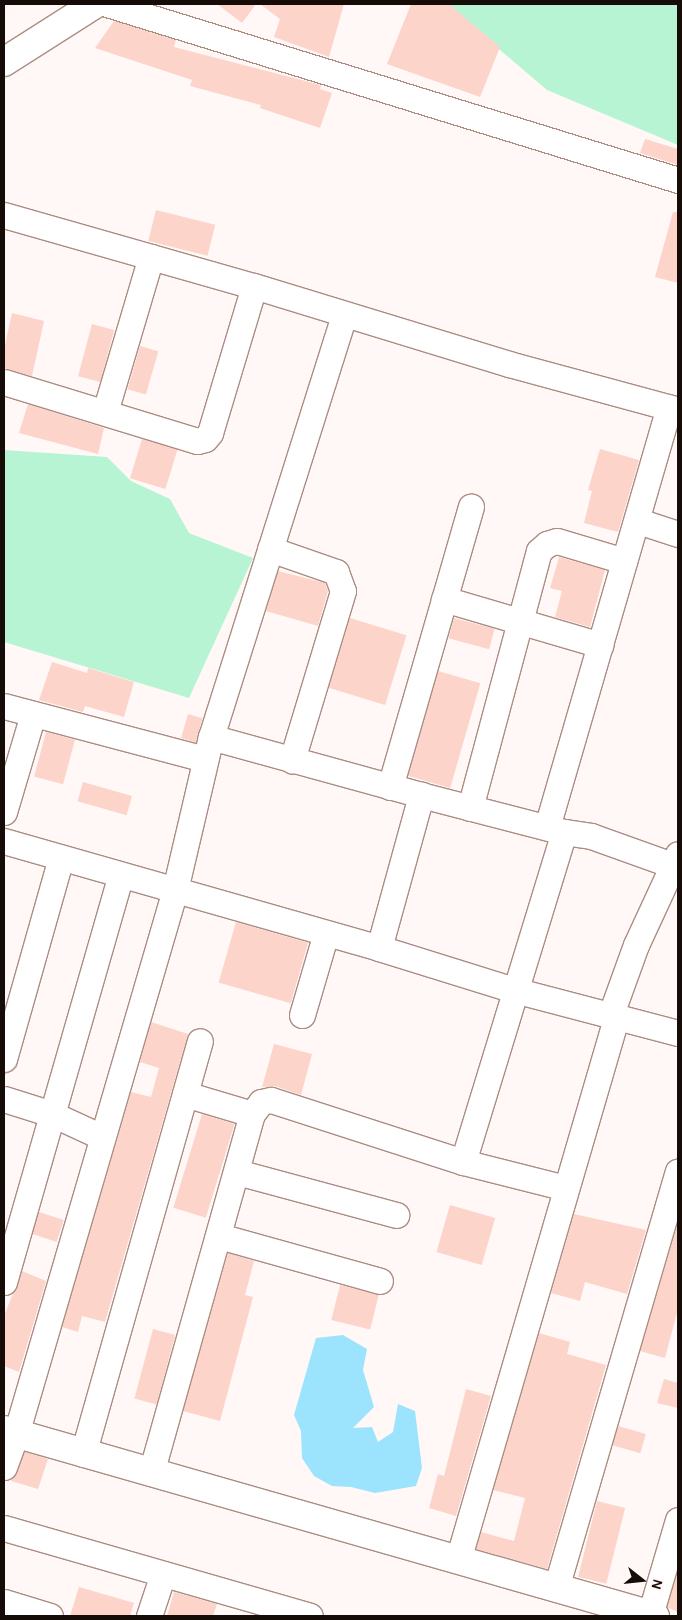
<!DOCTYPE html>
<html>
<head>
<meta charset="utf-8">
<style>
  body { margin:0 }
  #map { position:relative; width:682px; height:1620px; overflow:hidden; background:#fff8f6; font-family:Karla,sans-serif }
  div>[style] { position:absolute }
  .green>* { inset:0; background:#b7f4d4 }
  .water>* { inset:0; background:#9ce4fd }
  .building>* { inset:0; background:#fcd4ca; transform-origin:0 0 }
  .roads { filter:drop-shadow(1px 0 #ab8d82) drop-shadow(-1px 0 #ab8d82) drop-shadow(0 1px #ab8d82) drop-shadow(0 -1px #ab8d82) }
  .minor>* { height:25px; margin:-12.5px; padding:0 12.5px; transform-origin:12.5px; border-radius:12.5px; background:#fff }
  .tertiary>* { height:28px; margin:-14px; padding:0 14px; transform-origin:14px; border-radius:14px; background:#fff }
  .secondary>* { height:28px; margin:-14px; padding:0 14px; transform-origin:14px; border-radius:14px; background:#fff }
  span { translate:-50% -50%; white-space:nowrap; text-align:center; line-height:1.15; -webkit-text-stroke:4px #fff8f6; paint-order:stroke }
  .frame { position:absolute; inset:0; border:5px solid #150b07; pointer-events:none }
  .north { position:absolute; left:617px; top:1555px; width:50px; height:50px; -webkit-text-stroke:4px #fff8f6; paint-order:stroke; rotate:106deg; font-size:14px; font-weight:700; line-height:20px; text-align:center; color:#150b07 }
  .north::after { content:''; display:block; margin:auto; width:18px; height:22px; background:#150b07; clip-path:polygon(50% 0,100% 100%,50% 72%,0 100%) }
</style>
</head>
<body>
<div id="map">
  <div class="green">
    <i style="clip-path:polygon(446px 4px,678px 4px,678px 145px,547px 90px)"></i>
    <i style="clip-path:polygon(4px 450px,107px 457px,131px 481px,170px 499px,189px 533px,253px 558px,189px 698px,4px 642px)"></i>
  </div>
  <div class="water">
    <i style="clip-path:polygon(343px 1335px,367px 1349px,363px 1370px,374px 1407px,353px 1428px,372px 1427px,378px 1442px,393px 1432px,398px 1404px,415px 1411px,422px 1468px,416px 1486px,375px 1493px,351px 1487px,332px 1486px,314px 1476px,302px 1458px,301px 1431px,294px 1415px,316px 1338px)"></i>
  </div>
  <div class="building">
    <i style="clip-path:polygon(217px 4px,256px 4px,242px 23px)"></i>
    <i style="clip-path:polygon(260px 4px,344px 4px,329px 57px,274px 37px,280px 19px)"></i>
    <i style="clip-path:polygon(411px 4px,449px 4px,500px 47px,480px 97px,387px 64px)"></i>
    <i style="clip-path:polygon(114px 21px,176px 40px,174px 47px,321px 85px,320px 89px,332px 93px,320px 128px,260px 108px,261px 105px,190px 86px,192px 80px,95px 48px)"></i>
    <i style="clip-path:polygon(645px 139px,678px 149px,678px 165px,640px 153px)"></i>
    <i style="left:156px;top:210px;width:61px;height:32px;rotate:14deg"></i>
    <i style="clip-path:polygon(673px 212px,678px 212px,678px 283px,655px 277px)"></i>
    <i style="clip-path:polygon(12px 313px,44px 321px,32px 376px,4px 368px,4px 349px)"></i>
    <i style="left:92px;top:324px;width:23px;height:54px;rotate:15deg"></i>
    <i style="left:140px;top:346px;width:19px;height:45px;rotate:16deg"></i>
    <i style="clip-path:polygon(28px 404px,104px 428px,98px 454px,19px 433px)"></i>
    <i style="left:142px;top:439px;width:37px;height:41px;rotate:17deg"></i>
    <i style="clip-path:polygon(600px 449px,639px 460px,618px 532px,584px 523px,592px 491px,588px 490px)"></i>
    <i style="clip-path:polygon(559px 557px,605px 570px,590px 627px,555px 617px,562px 591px,550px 588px)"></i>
    <i style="clip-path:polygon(278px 571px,325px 583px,328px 591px,318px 626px,266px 611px)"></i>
    <i style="left:350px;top:618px;width:59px;height:73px;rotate:17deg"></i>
    <i style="left:454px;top:618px;width:42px;height:21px;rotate:15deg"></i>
    <i style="clip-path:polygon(52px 662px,87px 673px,88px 668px,134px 682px,124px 717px,85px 706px,83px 712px,39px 700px)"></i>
    <i style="left:438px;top:671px;width:44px;height:109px;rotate:16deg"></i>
    <i style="left:188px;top:714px;width:15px;height:25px;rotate:16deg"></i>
    <i style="left:46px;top:732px;width:30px;height:46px;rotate:15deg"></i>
    <i style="left:83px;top:782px;width:51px;height:20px;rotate:16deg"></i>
    <i style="left:236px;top:922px;width:75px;height:63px;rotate:16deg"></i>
    <i style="clip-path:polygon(151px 1022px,188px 1034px,105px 1322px,82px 1316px,78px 1332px,62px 1327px,131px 1092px,151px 1097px,159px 1068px,140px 1062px)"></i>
    <i style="clip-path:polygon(274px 1044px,312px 1054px,301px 1095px,275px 1086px,262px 1087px)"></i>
    <i style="left:202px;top:1114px;width:34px;height:98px;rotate:17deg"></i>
    <i style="left:450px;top:1205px;width:47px;height:49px;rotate:16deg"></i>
    <i style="left:39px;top:1212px;width:26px;height:23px;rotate:18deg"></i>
    <i style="clip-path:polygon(574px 1214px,646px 1230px,627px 1294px,585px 1282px,580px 1301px,551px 1293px)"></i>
    <i style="clip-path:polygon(678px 1222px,678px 1309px,665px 1358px,640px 1351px)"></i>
    <i style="clip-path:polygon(228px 1253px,254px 1261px,245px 1295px,253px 1297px,220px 1421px,183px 1411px)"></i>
    <i style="clip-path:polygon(22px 1271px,46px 1281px,19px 1372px,4px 1366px,4px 1316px)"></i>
    <i style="left:340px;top:1285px;width:40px;height:36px;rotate:14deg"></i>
    <i style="left:153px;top:1329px;width:23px;height:72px;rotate:15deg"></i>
    <i style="clip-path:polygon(539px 1333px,570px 1342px,567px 1354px,606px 1365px,547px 1569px,476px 1549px,481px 1532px,514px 1541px,525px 1498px,493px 1490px)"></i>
    <i style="clip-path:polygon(664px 1379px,678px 1383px,678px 1408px,657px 1403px)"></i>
    <i style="clip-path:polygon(466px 1389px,491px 1396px,456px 1516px,429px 1508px,438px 1474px,444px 1476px)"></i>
    <i style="left:618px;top:1426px;width:29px;height:20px;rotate:16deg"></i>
    <i style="clip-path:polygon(25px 1452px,48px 1459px,38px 1489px,11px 1481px)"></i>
    <i style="left:597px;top:1501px;width:29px;height:78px;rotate:14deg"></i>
    <i style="clip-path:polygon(678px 1570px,678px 1612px,667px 1607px)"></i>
    <i style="clip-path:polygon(79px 1587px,134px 1603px,130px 1616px,70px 1616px)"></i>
    <i style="clip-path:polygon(174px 1592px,217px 1604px,213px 1616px,167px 1616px)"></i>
  </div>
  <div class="roads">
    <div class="minor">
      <i style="left:107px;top:4px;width:598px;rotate:17.13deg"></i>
      <i style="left:4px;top:215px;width:260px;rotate:15.9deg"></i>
      <i style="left:254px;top:286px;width:267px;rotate:17deg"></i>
      <i style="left:509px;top:364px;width:175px;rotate:15.2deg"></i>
      <i style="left:4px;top:382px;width:202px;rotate:17deg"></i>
      <i style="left:197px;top:441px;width:8px;rotate:-14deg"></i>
      <i style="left:205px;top:439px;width:8px;rotate:-50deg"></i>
      <i style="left:210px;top:433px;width:153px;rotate:-73.3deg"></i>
      <i style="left:105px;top:412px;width:162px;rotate:-73.5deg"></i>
      <i style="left:638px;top:521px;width:42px;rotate:18deg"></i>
      <i style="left:270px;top:549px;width:70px;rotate:19.2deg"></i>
      <i style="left:336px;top:572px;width:20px;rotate:70deg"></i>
      <i style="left:343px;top:591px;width:177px;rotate:106.8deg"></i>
      <i style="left:444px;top:599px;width:163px;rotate:16.4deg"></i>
      <i style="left:4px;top:706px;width:208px;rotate:14.8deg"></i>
      <i style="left:211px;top:737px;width:218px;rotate:15.4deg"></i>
      <i style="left:421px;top:795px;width:148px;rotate:14.5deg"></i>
      <i style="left:564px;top:832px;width:27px;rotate:8deg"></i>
      <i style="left:591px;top:836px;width:86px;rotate:19.7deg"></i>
      <i style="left:390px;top:787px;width:292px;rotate:-73.9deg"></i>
      <i style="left:470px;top:808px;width:266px;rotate:-75deg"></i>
      <i style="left:539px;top:551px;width:11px;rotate:-41deg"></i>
      <i style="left:547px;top:544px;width:10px;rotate:-17deg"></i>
      <i style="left:557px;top:541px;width:70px;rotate:16.6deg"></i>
      <i style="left:4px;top:812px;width:102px;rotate:-73.5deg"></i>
      <i style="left:547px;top:827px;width:437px;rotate:-73.8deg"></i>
      <i style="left:4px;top:841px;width:390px;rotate:15.9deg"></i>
      <i style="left:379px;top:948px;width:141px;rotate:17.3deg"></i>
      <i style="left:514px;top:990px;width:170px;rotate:14.7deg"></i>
      <i style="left:379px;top:948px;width:159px;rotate:-74.6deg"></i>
      <i style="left:611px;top:1014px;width:73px;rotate:-70.1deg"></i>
      <i style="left:636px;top:945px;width:100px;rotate:-65.2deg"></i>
      <i style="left:302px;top:1015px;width:85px;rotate:-73.7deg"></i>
      <i style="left:4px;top:1059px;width:209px;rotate:-74.2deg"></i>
      <i style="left:185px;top:1094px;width:70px;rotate:16.6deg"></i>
      <i style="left:4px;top:1099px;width:50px;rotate:17.4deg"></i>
      <i style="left:52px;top:1114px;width:55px;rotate:24.7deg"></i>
      <i style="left:463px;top:1162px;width:345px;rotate:-73deg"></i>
      <i style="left:237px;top:1172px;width:165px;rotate:15.1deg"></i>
      <i style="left:219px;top:1236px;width:167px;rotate:15.6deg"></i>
      <i style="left:4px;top:1282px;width:423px;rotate:-74deg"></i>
      <i style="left:83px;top:1454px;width:429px;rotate:-74.2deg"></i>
      <i style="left:4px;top:1467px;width:35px;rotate:-70deg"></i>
      <i style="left:16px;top:1434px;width:567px;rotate:-73.71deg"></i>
      <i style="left:175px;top:890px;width:157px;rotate:-76.8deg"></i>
      <i style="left:211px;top:737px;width:443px;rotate:-72.5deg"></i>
      <i style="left:151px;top:1473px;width:373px;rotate:-74.3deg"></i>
      <i style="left:252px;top:1114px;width:15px;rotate:-53deg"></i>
      <i style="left:261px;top:1102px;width:10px;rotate:-11deg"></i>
      <i style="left:271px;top:1100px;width:202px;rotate:17.9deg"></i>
      <i style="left:463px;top:1162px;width:106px;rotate:14.2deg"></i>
      <i style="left:4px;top:1528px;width:318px;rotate:16deg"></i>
      <i style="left:458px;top:1560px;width:568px;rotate:-73.74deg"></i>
      <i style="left:556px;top:1588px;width:434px;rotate:-73.7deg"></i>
      <i style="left:4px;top:1602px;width:48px;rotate:16.9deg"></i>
      <i style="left:650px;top:1615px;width:99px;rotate:-73.6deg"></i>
      <i style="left:149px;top:1616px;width:44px;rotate:-71.6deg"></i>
    </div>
    <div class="tertiary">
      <i style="left:4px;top:1430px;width:677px;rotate:15.95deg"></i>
    </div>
    <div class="secondary">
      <i style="left:4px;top:62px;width:108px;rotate:-32.5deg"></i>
    </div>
  </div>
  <div class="frame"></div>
  <div class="north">N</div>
</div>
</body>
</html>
